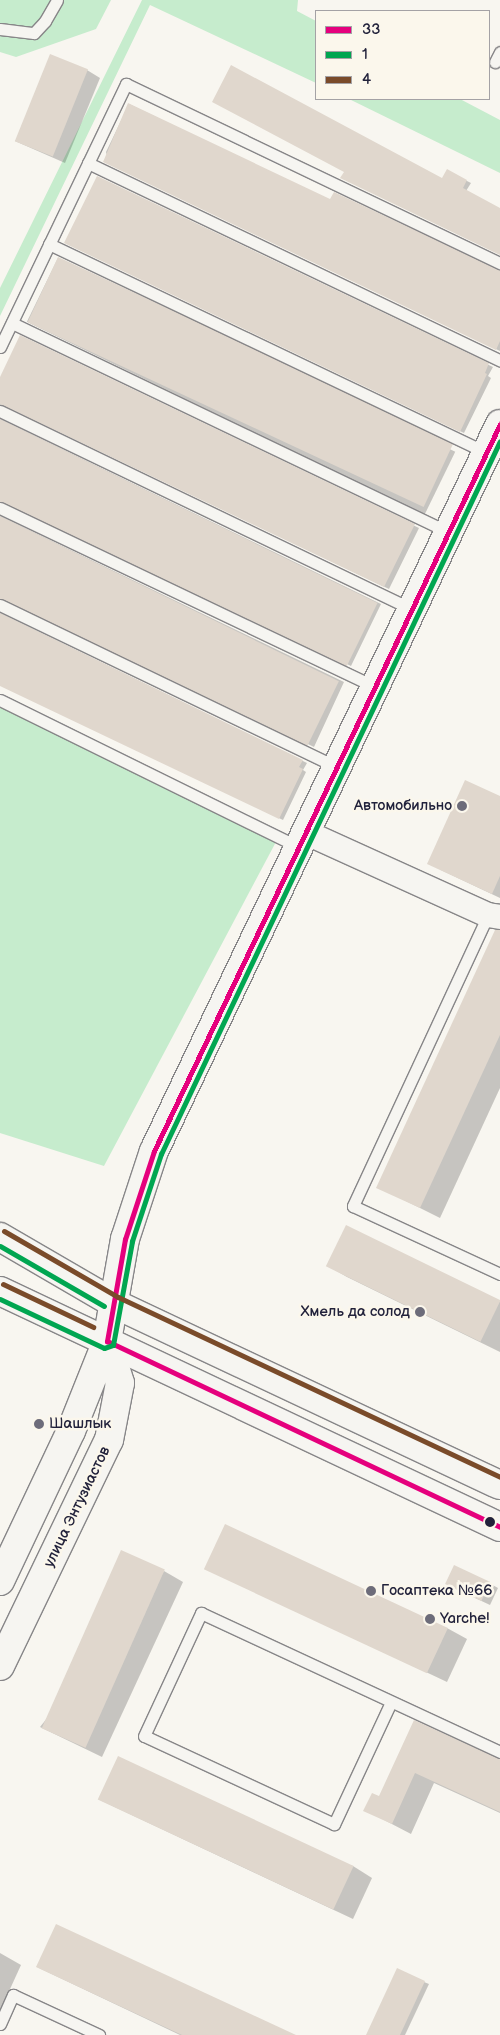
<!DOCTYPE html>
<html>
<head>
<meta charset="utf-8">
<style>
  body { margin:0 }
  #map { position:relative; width:500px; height:2035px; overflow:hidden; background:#f8f6f0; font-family:"Balsamiq Sans",sans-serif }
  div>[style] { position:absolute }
  .green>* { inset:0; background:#c6eccd }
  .shadow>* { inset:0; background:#0003; transform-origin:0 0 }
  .building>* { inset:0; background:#e0d7cd; transform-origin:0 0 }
  .roads { filter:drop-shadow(1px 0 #878688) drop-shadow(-1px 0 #878688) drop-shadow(0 1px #878688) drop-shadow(0 -1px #878688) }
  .lane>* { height:11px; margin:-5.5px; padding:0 5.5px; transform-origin:5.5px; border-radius:5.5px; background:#f6f5f1 }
  .street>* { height:24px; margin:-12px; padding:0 12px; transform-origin:12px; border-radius:12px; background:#f6f5f1 }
  .secondary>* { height:28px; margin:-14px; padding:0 14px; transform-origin:14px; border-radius:14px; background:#f6f5f1 }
  .bus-1>* { height:5px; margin:-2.5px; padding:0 2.5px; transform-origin:2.5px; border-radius:2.5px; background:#e5007d }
  .bus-2>* { height:5px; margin:-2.5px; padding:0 2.5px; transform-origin:2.5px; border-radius:2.5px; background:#00a651 }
  .bus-3>* { height:5px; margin:-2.5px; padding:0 2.5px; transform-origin:2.5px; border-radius:2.5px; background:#7a4b2a }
  .dots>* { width:14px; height:14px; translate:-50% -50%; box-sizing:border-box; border:2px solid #fbf7ec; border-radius:50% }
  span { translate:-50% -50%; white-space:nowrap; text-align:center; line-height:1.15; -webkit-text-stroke:5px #fbf7ec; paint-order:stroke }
  .poi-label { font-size:15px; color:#22223b }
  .right { translate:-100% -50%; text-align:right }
  .left { translate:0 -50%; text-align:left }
  .street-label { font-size:15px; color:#22223b }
  .legend { position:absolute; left:315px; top:10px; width:175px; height:90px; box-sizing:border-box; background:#fbf7ec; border:1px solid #a4a2a5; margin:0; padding:6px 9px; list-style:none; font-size:15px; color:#22223b }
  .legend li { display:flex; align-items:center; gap:10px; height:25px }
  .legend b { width:25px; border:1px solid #a4a2a5 }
</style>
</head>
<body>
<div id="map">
  <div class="green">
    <i style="clip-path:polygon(0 0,111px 0,96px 29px,16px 57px,0 52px)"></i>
    <i style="clip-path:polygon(142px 0,298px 0,297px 11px,316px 21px,316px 83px,150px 5px,0 316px,0 288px)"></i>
    <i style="clip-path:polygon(349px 99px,460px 99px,500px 120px,500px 173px)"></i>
    <i style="clip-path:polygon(0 707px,277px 840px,104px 1166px,0 1133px)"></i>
  </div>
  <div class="shadow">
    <i style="clip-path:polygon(87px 70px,100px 78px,65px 163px,15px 141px)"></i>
    <i style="clip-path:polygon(129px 104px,330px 201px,500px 270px,500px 351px,109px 164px,106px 152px)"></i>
    <i style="clip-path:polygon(447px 171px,471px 183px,466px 191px,500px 210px,500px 254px,443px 179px)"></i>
    <i style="clip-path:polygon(97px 177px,493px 367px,488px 376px,491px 378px,464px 433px,70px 245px)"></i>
    <i style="left:58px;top:258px;width:442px;height:71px;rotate:26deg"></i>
    <i style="clip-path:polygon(21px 337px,419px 528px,389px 589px,8px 406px,0 409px,0 379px)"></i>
    <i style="clip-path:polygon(0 419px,381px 604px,351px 666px,8px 503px,0 506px)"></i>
    <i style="clip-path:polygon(0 516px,344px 682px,314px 747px,8px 600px,0 603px)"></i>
    <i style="clip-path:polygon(0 613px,307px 763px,303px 770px,306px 772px,283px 820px,0 685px)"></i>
    <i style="clip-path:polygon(500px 797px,500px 898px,441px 870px)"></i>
    <i style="clip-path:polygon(500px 954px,500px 1088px,440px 1218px,378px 1187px)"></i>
    <i style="clip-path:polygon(328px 1266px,500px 1302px,500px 1352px,347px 1277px)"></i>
    <i style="clip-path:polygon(206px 1568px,447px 1628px,467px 1639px,447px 1682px)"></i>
    <i style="clip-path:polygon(164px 1571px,183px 1582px,102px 1757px,40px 1727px)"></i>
    <i style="clip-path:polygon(489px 1583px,498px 1588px,490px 1605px,456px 1589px)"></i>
    <i style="clip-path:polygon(415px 1722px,500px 1761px,500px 1813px,434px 1783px,411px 1834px,365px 1810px,380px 1798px)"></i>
    <i style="clip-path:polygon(100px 1800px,353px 1866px,372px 1878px,353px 1919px)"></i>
    <i style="clip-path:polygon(0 1953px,21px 1965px,0 2011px)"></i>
    <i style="clip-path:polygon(37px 1967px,293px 2035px,180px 2035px)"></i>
    <i style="clip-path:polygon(424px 1982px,429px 1984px,405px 2035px,367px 2035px)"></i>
  </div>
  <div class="building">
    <i style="left:50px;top:54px;width:41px;height:94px;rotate:22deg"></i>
    <i style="clip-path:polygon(231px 65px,442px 178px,447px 169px,467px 180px,463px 188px,500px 208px,500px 255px,340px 178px,344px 172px,212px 102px)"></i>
    <i style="clip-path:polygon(128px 103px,330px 199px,334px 192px,500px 270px,500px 341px,496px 350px,103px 162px)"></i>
    <i style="clip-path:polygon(97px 176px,489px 363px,485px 373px,487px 374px,460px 432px,64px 243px)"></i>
    <i style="left:58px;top:257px;width:437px;height:72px;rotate:25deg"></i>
    <i style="clip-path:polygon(20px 335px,415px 524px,384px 587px,0 404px,0 377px)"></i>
    <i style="left:0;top:419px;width:420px;height:82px;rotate:26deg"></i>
    <i style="left:0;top:516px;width:377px;height:82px;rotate:26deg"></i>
    <i style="clip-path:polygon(0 613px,303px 760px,299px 767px,303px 769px,279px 819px,0 686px)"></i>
    <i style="clip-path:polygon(465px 780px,500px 796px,500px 876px,492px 894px,427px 864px)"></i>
    <i style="clip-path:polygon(495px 930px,500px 930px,500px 1035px,420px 1208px,376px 1188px)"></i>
    <i style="left:346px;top:1225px;width:172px;height:46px;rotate:26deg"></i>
    <i style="left:225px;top:1524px;width:246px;height:50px;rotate:25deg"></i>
    <i style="left:121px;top:1550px;width:48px;height:195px;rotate:24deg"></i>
    <i style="left:454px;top:1565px;width:40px;height:21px;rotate:25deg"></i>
    <i style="clip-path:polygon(414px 1720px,500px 1759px,500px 1812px,415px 1773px,392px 1824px,363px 1811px,372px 1793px,379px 1796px)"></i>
    <i style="left:118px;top:1756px;width:260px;height:48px;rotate:25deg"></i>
    <i style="clip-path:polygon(56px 1924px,296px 2035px,182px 2035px,36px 1967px)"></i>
    <i style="clip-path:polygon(397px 1968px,425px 1981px,400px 2035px,366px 2035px)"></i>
  </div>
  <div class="roads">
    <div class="lane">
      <i style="left:0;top:29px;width:34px;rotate:7deg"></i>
      <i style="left:34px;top:33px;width:16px;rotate:-47deg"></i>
      <i style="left:45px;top:21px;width:24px;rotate:-60deg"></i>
      <i style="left:495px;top:62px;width:11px;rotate:-63deg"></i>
      <i style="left:88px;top:163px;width:457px;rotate:25.6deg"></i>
      <i style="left:49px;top:244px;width:485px;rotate:25.5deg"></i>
      <i style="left:12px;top:323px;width:484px;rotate:25.6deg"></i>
      <i style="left:0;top:347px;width:292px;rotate:-64.4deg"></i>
      <i style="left:126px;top:84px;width:415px;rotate:25.6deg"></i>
      <i style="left:0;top:411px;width:455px;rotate:25.7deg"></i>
      <i style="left:0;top:508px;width:413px;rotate:25.5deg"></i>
      <i style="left:0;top:605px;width:373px;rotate:25.7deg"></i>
      <i style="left:0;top:700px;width:333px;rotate:26.2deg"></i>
      <i style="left:488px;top:915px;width:321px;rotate:114.9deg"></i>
      <i style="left:353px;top:1206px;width:162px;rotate:24.8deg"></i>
      <i style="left:391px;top:1702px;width:135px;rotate:115deg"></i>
      <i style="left:334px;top:1824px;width:209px;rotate:-155.1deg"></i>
      <i style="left:144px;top:1736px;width:136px;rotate:-65.1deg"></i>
      <i style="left:201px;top:1613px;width:330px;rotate:24.9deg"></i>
      <i style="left:0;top:2024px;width:32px;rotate:-66deg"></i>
      <i style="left:13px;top:1995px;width:95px;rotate:24.9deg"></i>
    </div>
    <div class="street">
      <i style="left:307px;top:833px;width:199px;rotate:24.4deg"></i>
      <i style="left:488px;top:915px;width:12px;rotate:9deg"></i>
    </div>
    <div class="secondary">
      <i style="left:0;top:1237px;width:133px;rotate:30.2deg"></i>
      <i style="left:115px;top:1304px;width:425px;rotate:25.2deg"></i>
      <i style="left:0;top:1291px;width:553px;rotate:25.27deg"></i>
      <i style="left:0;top:1581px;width:166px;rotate:-64.7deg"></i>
      <i style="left:71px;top:1431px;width:97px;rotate:-68.2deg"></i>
      <i style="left:107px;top:1341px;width:104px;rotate:-80deg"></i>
      <i style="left:125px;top:1239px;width:93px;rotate:-71.8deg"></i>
      <i style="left:154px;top:1151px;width:805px;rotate:-64.55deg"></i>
      <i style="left:0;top:1666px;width:251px;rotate:-64.3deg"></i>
      <i style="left:109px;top:1440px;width:58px;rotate:-79.1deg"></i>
      <i style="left:120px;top:1383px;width:44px;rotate:-107.2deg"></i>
    </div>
  </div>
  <div class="bus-1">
    <i style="left:500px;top:424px;width:805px;rotate:115.45deg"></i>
    <i style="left:154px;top:1151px;width:93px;rotate:108.2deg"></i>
    <i style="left:125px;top:1239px;width:104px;rotate:100deg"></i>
    <i style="left:107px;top:1341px;width:435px;rotate:25.3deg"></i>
  </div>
  <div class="bus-2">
    <i style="left:0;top:1246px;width:120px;rotate:30deg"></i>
    <i style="left:0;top:1299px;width:115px;rotate:25.2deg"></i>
    <i style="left:104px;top:1348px;width:9px;rotate:-18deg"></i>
    <i style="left:113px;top:1345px;width:106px;rotate:-79.6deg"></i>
    <i style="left:132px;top:1241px;width:92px;rotate:-71.6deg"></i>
    <i style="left:161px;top:1154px;width:789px;rotate:-64.57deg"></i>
  </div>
  <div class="bus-3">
    <i style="left:4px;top:1231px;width:132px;rotate:30.1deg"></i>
    <i style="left:118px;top:1297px;width:422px;rotate:25.2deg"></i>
    <i style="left:3px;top:1284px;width:100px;rotate:25.5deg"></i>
  </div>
  <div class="dots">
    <i style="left:462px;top:806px;background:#6d6c7a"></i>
    <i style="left:420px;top:1312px;background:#6d6c7a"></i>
    <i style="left:39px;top:1424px;background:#6d6c7a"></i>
    <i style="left:490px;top:1522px;background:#22223b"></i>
    <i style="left:371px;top:1591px;background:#6d6c7a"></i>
    <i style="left:430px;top:1619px;background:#6d6c7a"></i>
  </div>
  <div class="poi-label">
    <span class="right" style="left:452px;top:806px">Автомобильно</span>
    <span class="right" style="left:410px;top:1312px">Хмель да солод</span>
    <span class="left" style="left:49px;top:1424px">Шашлык</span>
    <span class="left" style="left:381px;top:1591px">Госаптека №66</span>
    <span class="left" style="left:440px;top:1619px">Yarche!</span>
  </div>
  <div class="street-label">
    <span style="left:77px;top:1507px;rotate:-64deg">улица Энтузиастов</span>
  </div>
  <ul class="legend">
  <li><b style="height:6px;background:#e5007d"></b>33</li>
  <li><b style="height:6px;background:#00a651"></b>1</li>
  <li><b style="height:6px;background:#7a4b2a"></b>4</li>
  </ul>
</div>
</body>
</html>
